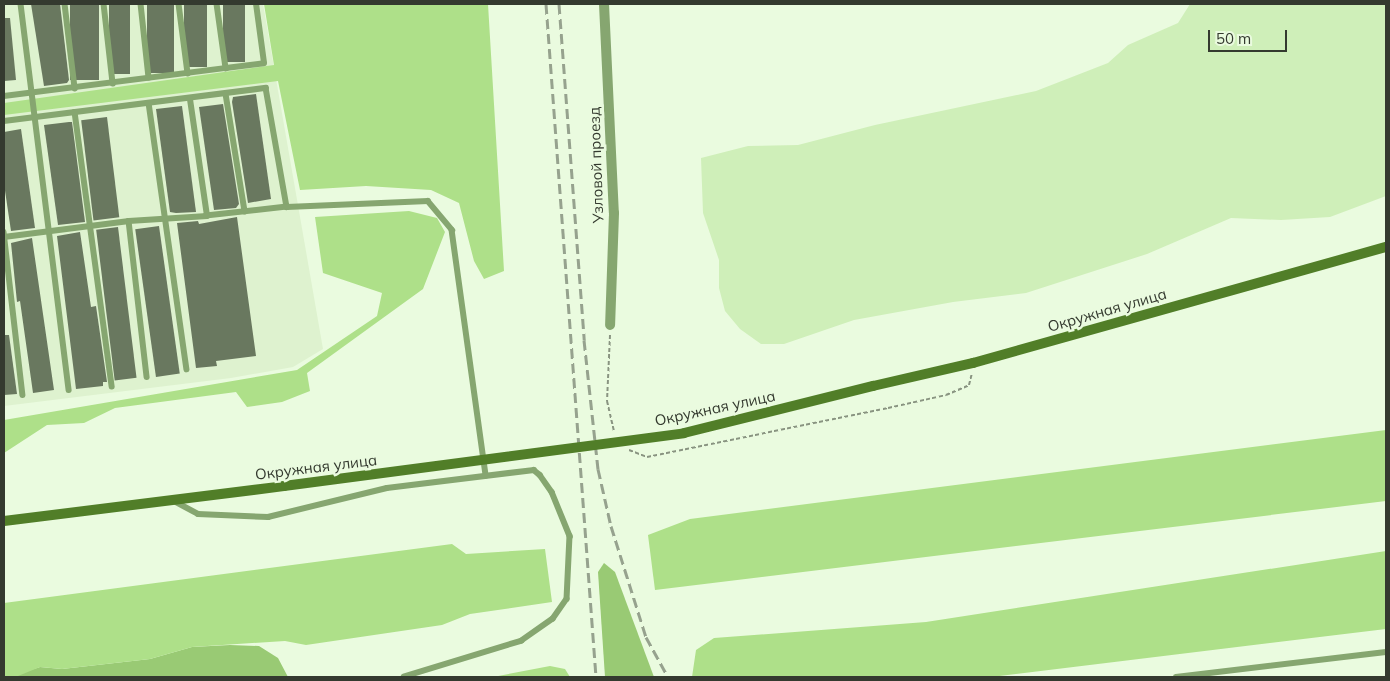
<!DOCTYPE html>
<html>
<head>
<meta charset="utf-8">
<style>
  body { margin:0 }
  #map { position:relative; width:1390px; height:681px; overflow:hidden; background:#eafbdf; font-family:Mulish,sans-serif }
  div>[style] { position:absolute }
  .built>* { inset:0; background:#def2cf }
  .green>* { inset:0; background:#cfefb9 }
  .forest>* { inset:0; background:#99ca74 }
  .water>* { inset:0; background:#aee089 }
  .building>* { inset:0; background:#69785f; transform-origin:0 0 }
  .path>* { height:2px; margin-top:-1px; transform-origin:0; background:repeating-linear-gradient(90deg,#899481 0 4px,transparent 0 6.5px) }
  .service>* { height:5.5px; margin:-2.75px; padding:0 2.75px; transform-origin:2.75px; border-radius:2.75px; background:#86a670 }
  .tertiary>* { height:10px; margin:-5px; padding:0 5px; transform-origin:5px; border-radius:5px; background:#86a670 }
  .secondary>* { height:10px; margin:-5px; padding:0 5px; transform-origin:5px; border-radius:5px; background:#517e28 }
  .rail>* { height:3px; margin-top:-1.5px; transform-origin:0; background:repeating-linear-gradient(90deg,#96a28e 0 10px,transparent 0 15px) }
  .secondary-bridge>* { height:10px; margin:-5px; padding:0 5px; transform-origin:5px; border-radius:5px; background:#517e28 }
  span { translate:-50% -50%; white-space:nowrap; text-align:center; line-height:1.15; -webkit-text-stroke:5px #eafbdf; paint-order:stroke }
  .street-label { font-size:15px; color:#343a2f }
  .frame { position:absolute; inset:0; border:5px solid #343a2f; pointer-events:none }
  .scale { position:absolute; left:1208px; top:30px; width:79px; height:22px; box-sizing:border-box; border:2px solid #343a2f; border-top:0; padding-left:6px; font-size:15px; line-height:18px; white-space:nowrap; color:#343a2f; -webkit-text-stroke:4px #eafbdf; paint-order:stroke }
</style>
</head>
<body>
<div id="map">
  <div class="built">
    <i style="clip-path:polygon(4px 4px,263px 4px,323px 349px,293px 367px,231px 378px,4px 406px)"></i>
  </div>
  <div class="green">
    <i style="clip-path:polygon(1190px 4px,1386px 4px,1386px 196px,1330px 217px,1281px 220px,1231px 218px,1147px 254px,1026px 293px,953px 302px,854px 320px,784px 344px,761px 344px,740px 329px,725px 311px,719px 288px,719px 260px,703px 213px,701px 158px,748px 146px,798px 145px,875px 125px,1036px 91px,1108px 63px,1128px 45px,1178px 23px)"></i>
  </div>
  <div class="forest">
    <i style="clip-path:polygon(604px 563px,615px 572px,654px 677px,605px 677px,598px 572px)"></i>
    <i style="clip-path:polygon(230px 645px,259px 646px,278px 658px,288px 677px,9px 677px,40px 667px,62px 669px,150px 659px,192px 647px)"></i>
  </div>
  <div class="water">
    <i style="clip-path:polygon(264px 4px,488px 4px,504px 271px,484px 279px,474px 261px,459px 203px,431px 190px,366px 186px,300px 190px,278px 81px,4px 115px,4px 103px,274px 65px)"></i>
    <i style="clip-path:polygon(409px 211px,437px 218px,445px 232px,423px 289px,307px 373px,310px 391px,282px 402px,247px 407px,236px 392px,115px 408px,84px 423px,47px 425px,4px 453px,4px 420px,297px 370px,377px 316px,382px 293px,323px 273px,315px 217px)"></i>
    <i style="clip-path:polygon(1386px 430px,1386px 501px,655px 590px,648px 535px,690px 519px)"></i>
    <i style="clip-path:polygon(452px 544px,466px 554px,545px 549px,552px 602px,470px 614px,442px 625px,306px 645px,285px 641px,192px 647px,150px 659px,62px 669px,40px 667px,18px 676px,4px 677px,4px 603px)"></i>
    <i style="clip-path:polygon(1386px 551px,1386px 629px,991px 677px,692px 677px,696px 650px,714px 638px,926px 622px)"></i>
    <i style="clip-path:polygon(550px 666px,565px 669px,570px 677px,493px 677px)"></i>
  </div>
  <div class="building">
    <i style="clip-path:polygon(31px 4px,60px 4px,69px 80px,67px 83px,44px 86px)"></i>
    <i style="left:70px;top:4px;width:29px;height:76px"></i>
    <i style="left:109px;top:4px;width:21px;height:70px"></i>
    <i style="left:147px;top:4px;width:27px;height:69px"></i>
    <i style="left:184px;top:4px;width:23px;height:63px"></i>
    <i style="left:223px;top:4px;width:22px;height:58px"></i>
    <i style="clip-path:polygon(4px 18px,10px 18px,16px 80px,4px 81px)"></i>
    <i style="clip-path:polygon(256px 94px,271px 199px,248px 203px,232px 102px,233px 97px)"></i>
    <i style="clip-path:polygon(223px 104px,239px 204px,236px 208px,214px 210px,199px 107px)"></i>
    <i style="clip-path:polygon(182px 106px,196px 212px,176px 213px,170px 212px,156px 109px)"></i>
    <i style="left:107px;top:117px;width:101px;height:26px;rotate:83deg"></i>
    <i style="clip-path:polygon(69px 122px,72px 122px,85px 222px,58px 225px,44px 125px)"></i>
    <i style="clip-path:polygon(21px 129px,35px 228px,11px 231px,4px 184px,4px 132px)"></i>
    <i style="clip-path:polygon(237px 217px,256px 356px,216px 361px,217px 366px,196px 368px,177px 223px,198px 221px,199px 224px)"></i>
    <i style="left:159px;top:226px;width:149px;height:24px;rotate:82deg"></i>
    <i style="left:118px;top:227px;width:152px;height:22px;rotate:83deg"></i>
    <i style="clip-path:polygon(80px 232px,91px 307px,96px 306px,107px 382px,103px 382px,103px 386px,76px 389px,57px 236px)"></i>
    <i style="clip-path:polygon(32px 238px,54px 390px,33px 393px,20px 301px,17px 302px,11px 243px)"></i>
    <i style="clip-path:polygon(4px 335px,9px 335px,17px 394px,4px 395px)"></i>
  </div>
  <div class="path">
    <i style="left:610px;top:335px;width:66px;rotate:92.6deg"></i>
    <i style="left:607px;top:401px;width:31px;rotate:77deg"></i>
    <i style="left:629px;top:450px;width:19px;rotate:21deg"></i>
    <i style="left:647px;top:457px;width:246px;rotate:-11.5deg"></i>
    <i style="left:888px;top:408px;width:59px;rotate:-12.6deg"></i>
    <i style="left:946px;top:395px;width:25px;rotate:-23deg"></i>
    <i style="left:969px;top:385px;width:12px;rotate:-76deg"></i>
  </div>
  <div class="service">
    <i style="left:21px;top:4px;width:389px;rotate:82.9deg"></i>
    <i style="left:65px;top:4px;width:85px;rotate:83.2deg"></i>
    <i style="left:104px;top:4px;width:80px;rotate:83.5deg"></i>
    <i style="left:141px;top:4px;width:74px;rotate:83.8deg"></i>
    <i style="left:179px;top:4px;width:70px;rotate:82.6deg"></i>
    <i style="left:217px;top:4px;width:65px;rotate:82deg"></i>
    <i style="left:226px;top:68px;width:38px;rotate:-7deg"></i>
    <i style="left:264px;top:63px;width:60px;rotate:-97.7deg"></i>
    <i style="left:226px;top:94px;width:119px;rotate:80.8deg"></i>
    <i style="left:4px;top:96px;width:224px;rotate:-7.2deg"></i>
    <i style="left:149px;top:103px;width:269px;rotate:81.9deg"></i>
    <i style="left:75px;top:112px;width:277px;rotate:82.3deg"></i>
    <i style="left:4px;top:121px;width:264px;rotate:-7.2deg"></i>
    <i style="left:266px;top:88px;width:121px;rotate:80deg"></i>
    <i style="left:287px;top:207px;width:81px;rotate:173.6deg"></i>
    <i style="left:207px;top:216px;width:118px;rotate:-98.3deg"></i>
    <i style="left:287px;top:207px;width:141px;rotate:-2.4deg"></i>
    <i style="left:428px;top:201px;width:38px;rotate:50deg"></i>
    <i style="left:452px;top:230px;width:248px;rotate:82.1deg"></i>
    <i style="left:129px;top:221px;width:157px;rotate:83.4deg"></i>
    <i style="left:4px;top:232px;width:164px;rotate:83.4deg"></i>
    <i style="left:4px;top:237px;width:126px;rotate:-7.3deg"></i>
    <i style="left:129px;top:221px;width:78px;rotate:-3.7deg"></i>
    <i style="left:174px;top:501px;width:27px;rotate:28deg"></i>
    <i style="left:198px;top:514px;width:70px;rotate:2.5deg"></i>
    <i style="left:268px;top:517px;width:122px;rotate:-13.7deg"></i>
    <i style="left:387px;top:488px;width:148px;rotate:-7deg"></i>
    <i style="left:534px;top:470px;width:8px;rotate:40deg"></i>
    <i style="left:540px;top:475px;width:21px;rotate:55deg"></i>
    <i style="left:552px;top:492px;width:48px;rotate:67.8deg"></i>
    <i style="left:570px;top:536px;width:63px;rotate:92.7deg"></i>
    <i style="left:567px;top:599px;width:24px;rotate:125deg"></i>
    <i style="left:553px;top:619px;width:38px;rotate:145deg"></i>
    <i style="left:522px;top:641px;width:123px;rotate:163deg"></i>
    <i style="left:1176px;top:677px;width:211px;rotate:-6.8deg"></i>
  </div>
  <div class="tertiary">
    <i style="left:604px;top:4px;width:209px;rotate:87.3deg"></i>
    <i style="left:614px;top:213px;width:112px;rotate:92deg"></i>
  </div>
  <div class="secondary">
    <i style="left:873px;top:386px;width:103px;rotate:-13deg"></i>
    <i style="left:973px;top:363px;width:429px;rotate:-15.7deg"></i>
    <i style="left:4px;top:521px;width:282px;rotate:-7.1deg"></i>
  </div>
  <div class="rail">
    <i style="left:546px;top:4px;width:675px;rotate:85.75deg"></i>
    <i style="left:559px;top:4px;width:337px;rotate:85.7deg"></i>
    <i style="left:584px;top:340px;width:130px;rotate:83.8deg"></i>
    <i style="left:598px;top:469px;width:58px;rotate:77.2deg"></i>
    <i style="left:611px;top:526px;width:116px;rotate:72.5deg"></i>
    <i style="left:646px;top:637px;width:46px;rotate:61.2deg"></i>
  </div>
  <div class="secondary-bridge">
    <i style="left:284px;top:486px;width:403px;rotate:-7.5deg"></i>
    <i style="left:684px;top:433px;width:195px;rotate:-14deg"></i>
  </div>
  <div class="street-label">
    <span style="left:596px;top:165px;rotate:-92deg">Узловой проезд</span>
    <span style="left:1107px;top:310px;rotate:-16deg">Окружная улица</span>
    <span style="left:715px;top:408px;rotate:-12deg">Окружная улица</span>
    <span style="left:316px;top:467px;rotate:-7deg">Окружная улица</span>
  </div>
  <div class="frame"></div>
  <div class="scale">50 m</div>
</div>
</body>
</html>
